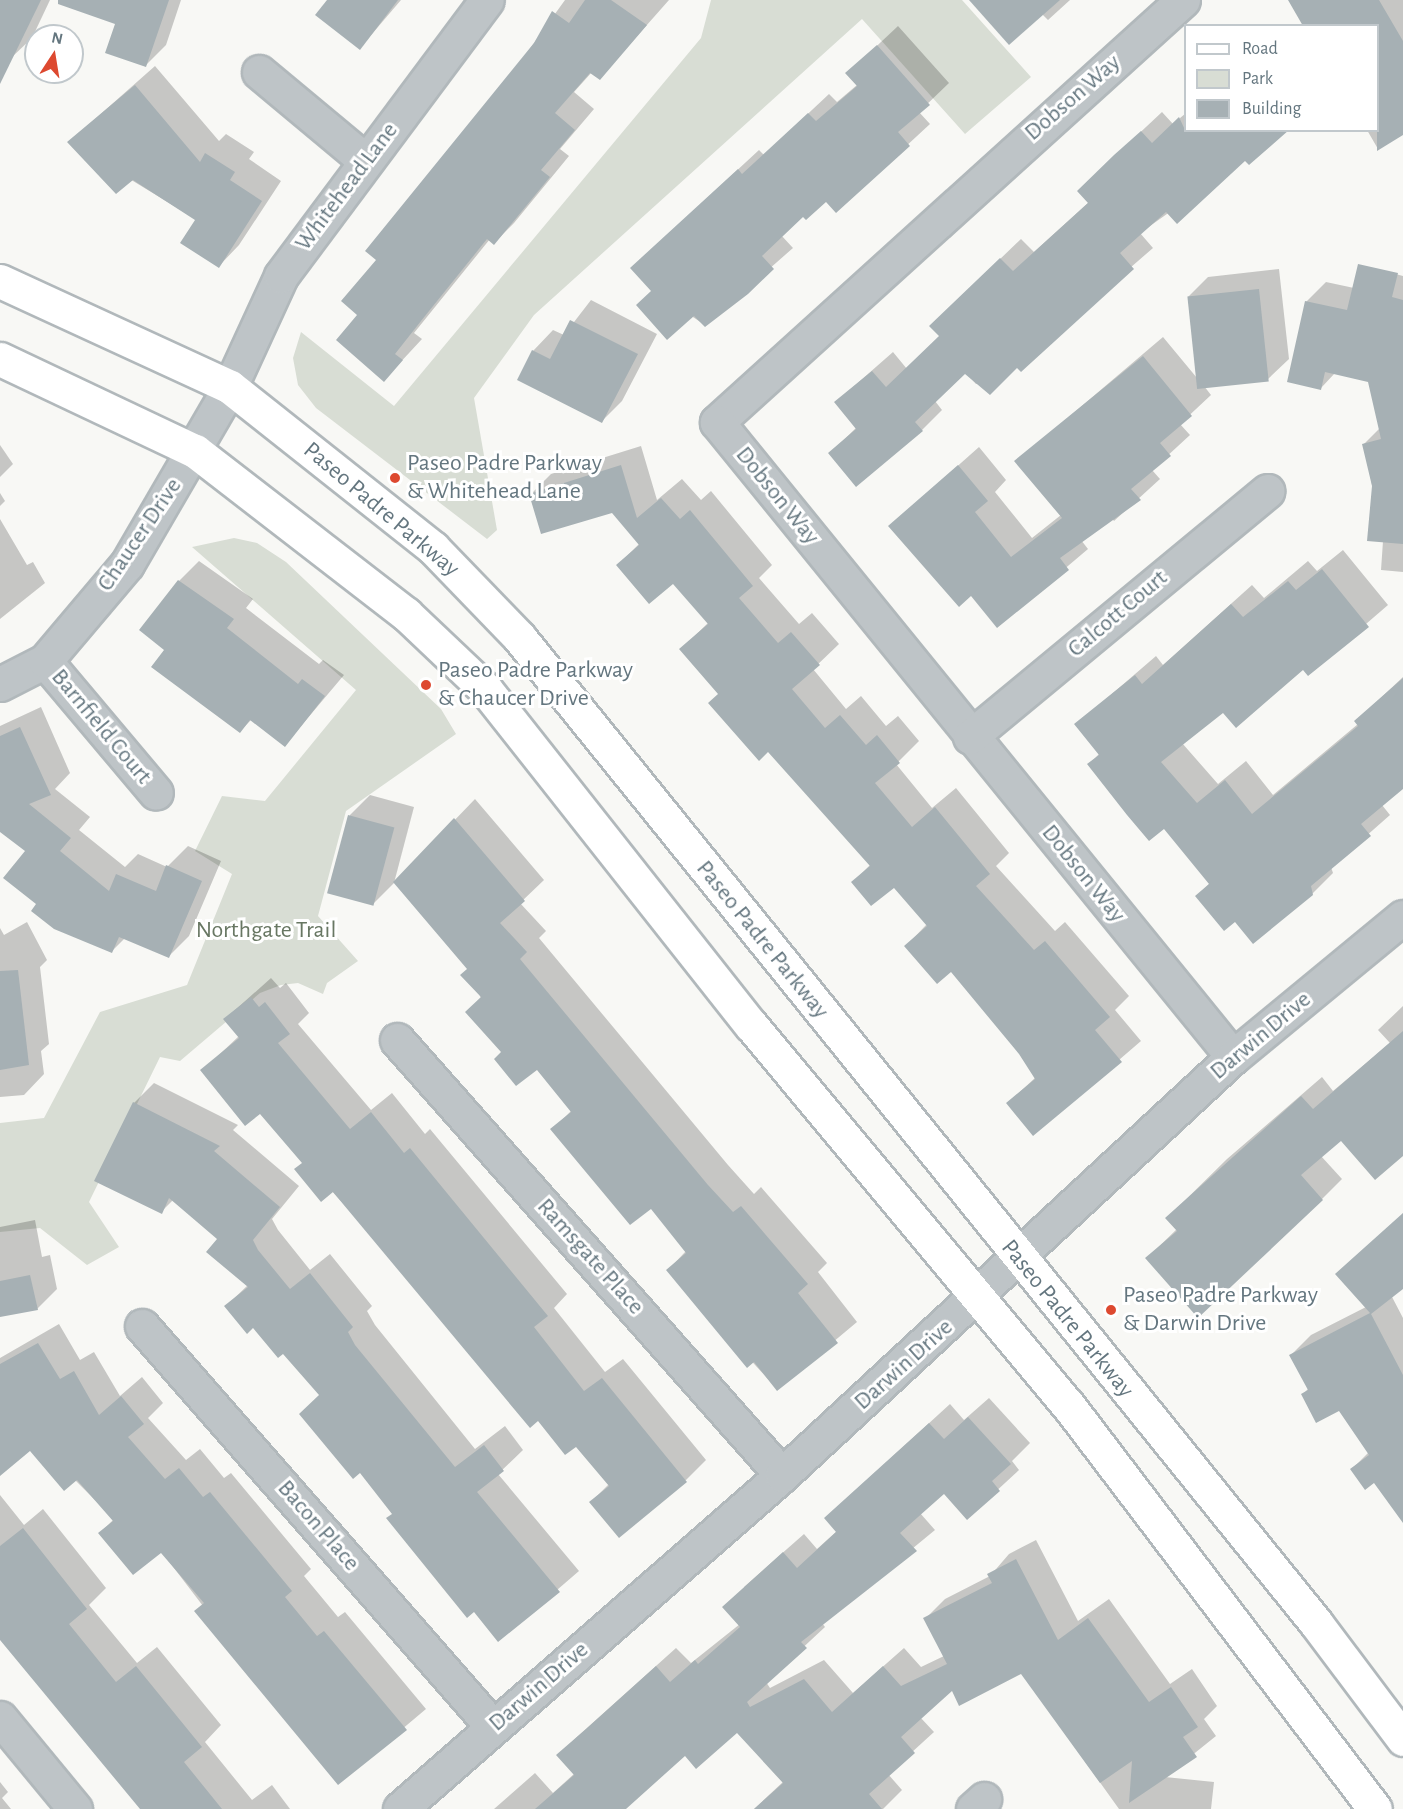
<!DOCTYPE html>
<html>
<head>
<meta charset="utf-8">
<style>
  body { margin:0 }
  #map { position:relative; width:1403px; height:1809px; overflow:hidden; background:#f8f8f5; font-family:"Alegreya Sans",sans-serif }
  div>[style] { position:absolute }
  .green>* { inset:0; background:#d8ddd4 }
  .shadow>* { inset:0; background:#0003 }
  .building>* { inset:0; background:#a6b0b4; transform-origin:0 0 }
  .roads { filter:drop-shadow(2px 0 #b1b8bb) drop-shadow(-2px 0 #b1b8bb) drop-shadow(0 2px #b1b8bb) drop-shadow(0 -2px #b1b8bb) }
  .street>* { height:33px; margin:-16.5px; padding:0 16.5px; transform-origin:16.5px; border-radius:16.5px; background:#bec4c7 }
  .secondary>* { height:33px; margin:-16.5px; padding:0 16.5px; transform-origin:16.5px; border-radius:16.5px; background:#fff }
  .dots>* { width:16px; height:16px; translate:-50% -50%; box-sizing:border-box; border:3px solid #fff; border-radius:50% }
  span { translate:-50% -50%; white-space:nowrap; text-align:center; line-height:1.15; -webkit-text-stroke:6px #fff; paint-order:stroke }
  .street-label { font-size:24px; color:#64767f }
  .poi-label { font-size:24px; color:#64767f }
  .left { translate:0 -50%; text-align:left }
  .park-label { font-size:24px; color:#687763 }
  .legend { position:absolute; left:1184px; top:24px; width:195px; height:108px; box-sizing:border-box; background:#fff; border:2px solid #c1c8cc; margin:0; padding:8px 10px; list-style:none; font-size:18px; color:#64767f }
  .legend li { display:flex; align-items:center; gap:12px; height:30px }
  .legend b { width:30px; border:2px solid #c1c8cc }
  .north { position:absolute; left:24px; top:24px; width:60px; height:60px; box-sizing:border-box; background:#fff; border:2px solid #c1c8cc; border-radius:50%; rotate:12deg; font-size:16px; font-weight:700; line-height:24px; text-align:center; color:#64767f }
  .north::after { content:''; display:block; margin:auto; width:21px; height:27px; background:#dd4930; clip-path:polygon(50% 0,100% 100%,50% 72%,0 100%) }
</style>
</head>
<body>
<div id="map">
  <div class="green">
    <i style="clip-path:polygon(711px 0,962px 0,1031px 77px,965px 134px,862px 19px,534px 315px,474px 398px,497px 530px,487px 539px,316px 408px,298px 385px,293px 358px,301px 332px,394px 406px,701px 38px)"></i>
    <i style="clip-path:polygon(234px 538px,257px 543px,286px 562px,441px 709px,456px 734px,346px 811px,318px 916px,358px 961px,327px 983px,323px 994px,298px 983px,281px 985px,260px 993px,180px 1061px,160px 1057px,89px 1202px,119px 1247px,87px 1265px,40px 1228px,0 1232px,0 1123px,44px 1118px,100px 1012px,187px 985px,232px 874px,195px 851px,222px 796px,265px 801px,356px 690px,192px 547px)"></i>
  </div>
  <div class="shadow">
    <i style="clip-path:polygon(0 0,50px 0,32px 38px,11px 58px,0 53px)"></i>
    <i style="clip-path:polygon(91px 0,181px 0,166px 45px,146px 65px,117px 23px)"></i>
    <i style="clip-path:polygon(330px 0,401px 0,360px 48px)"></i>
    <i style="clip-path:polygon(565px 0,669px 0,600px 78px,592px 72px,574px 92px,594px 109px,560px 149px,569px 156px,514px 223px,494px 243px,490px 239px,414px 333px,422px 339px,384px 380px,359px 315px,378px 259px)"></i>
    <i style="clip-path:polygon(971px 0,1070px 0,1048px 20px,1042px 14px)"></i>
    <i style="clip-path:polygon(1289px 0,1403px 0,1403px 134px,1378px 149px,1367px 130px,1378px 130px,1378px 26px)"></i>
    <i style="clip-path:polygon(898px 26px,949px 83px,919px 112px,930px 124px,836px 211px,826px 200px,803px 215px,781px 235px,793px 248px,705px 325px,652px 290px,653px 248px,759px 150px,764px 155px,829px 94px,837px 102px,857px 85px,847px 74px)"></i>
    <i style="clip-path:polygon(155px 66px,219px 141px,226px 134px,254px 152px,249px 159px,281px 181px,239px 245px,219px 266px,197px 220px,69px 142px)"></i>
    <i style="clip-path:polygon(1162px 112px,1173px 124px,1186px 113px,1186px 130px,1245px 159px,1140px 233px,1153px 248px,1017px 366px,976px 384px,965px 372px,935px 401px,942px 410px,922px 430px,830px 453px,857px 427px,836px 402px,893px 352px,907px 369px,941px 336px,951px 306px,1021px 239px,1034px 252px,1089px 202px,1099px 171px)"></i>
    <i style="clip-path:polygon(1373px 268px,1403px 276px,1403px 361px,1335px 373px,1321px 388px,1306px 302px,1326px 282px,1354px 288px)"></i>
    <i style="clip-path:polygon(1279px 269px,1289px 359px,1268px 379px,1204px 386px,1211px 395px,1180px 424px,1190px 435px,1152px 470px,1160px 479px,1114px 521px,1111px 517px,1081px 540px,1088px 549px,997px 626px,972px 594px,890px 526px,979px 447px,1006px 480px,995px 492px,1032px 538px,1061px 515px,1017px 461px,1163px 337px,1197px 378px,1188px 297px,1208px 277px)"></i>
    <i style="clip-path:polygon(591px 300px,657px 334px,622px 401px,602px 421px,519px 379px,533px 351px,553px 330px,564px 335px)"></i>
    <i style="clip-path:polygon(1403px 377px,1403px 572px,1381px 570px,1383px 541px,1364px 444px,1380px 428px)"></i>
    <i style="clip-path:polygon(0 445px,13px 464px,0 477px)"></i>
    <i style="clip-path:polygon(641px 446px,657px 500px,682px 479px,701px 500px,711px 491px,772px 565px,759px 578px,799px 624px,812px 613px,839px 644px,813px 669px,846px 709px,861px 696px,886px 726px,898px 716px,919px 741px,896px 764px,932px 808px,956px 788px,1009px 853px,996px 866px,1055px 931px,1065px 922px,1129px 996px,1115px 1010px,1141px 1041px,1033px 1134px,1008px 1103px,1036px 1077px,1020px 1053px,951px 970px,906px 946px,927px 924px,894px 886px,853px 882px,871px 864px,681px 649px,708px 623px,673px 582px,618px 565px,640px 543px,612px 511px,531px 494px,551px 474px)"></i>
    <i style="clip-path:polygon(0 493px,5px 501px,0 506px)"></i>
    <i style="clip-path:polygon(0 519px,27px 565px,33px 562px,45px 583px,0 619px)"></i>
    <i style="clip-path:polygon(1343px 550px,1388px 605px,1308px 674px,1303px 668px,1223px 711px,1182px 743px,1218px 784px,1246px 761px,1273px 795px,1358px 724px,1356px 721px,1403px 677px,1403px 785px,1382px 805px,1390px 815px,1331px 867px,1333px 873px,1312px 894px,1235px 920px,1197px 896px,1210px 883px,1164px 827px,1089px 764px,1100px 753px,1077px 724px,1156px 656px,1163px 665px,1252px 585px,1264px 598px,1308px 561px,1317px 571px)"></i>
    <i style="clip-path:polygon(199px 561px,253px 599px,246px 608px,319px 664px,323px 660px,344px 675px,285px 745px,252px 719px,240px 731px,179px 581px)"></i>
    <i style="clip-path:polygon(41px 707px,70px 773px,55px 789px,90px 817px,79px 830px,125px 867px,138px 854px,167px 867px,188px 846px,221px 861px,189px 936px,169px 956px,125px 938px,111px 952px,38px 904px,27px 851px,0 829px,0 726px)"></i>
    <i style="clip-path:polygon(370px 795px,414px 807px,394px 883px,374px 903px,329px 892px,350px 815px)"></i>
    <i style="clip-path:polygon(475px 799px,544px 880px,520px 903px,546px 931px,539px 938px,728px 1165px,754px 1194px,761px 1187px,827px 1263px,818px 1272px,857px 1322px,777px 1389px,668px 1270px,686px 1251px,651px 1206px,552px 1130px,572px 1110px,537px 1067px,503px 1052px,469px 969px,395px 882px)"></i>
    <i style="clip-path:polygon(27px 922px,47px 960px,40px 967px,49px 1044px,41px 1051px,44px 1074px,24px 1095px,0 1097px,0 928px,4px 935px)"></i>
    <i style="clip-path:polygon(271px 978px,280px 988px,286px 983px,309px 1013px,298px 1024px,371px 1110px,392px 1093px,425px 1134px,430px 1129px,567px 1294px,554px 1308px,605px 1372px,623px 1359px,706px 1460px,686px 1480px,591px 1502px,609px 1484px,576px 1445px,539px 1419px,260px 1112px,202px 1071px,239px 1036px,225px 1019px)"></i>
    <i style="clip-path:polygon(1403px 1006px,1403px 1154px,1341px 1139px,1321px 1156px,1342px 1179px,1322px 1199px,1147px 1258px,1177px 1229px,1167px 1218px,1227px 1159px,1322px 1077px,1333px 1091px,1390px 1043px,1378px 1030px)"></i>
    <i style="clip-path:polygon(154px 1083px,238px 1125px,233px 1130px,299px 1186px,272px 1219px,278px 1230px,310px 1270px,330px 1254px,372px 1306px,367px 1311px,375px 1325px,475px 1449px,505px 1426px,523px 1450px,498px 1474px,579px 1571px,499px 1640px,393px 1513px,320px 1394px,284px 1352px,226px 1306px,248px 1285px,219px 1239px,173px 1200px,161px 1212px,134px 1103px)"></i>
    <i style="clip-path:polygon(1403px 1213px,1403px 1286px,1391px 1295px,1403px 1318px,1403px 1516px,1374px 1481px,1352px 1469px,1369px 1452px,1339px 1410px,1303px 1394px,1309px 1388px,1291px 1355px,1311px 1335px,1366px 1307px)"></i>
    <i style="clip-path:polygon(35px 1220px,42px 1257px,50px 1255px,57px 1289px,37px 1309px,0 1316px,0 1227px)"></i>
    <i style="clip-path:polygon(59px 1324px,80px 1360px,94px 1352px,120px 1396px,142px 1377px,163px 1403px,148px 1418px,186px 1460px,200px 1449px,224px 1478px,231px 1473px,311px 1569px,304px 1576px,338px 1617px,345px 1612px,426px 1709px,338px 1783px,161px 1551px,100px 1533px,114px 1519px,0 1405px,0 1358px)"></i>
    <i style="clip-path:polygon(989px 1398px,1030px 1443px,1012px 1461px,1019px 1470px,967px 1518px,944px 1492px,920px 1513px,935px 1530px,822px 1623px,825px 1627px,766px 1682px,770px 1688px,824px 1660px,853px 1693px,904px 1648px,921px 1667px,944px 1656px,925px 1619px,945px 1599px,990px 1576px,1009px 1554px,1036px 1540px,1078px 1621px,1109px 1599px,1170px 1684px,1192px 1669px,1217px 1706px,1204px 1719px,1216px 1736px,1165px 1777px,1214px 1782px,1211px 1809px,1119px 1809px,1021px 1672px,953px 1689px,920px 1717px,934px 1732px,888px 1774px,902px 1790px,883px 1809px,754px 1809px,784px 1781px,737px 1731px,685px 1754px,623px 1809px,494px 1809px,535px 1773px,553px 1793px,575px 1773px,558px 1755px,578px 1736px,676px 1648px,691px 1663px,740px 1624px,744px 1587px,804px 1534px,817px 1549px,837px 1531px,846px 1499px,950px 1404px,964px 1420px)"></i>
    <i style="clip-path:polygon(0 1495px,24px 1525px,43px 1509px,106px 1588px,89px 1605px,137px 1663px,157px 1647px,221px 1725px,205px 1742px,252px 1800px,272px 1785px,290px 1809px,142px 1809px,0 1636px)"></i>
    <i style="clip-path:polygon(0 1782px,8px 1792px,2px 1798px,11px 1809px,0 1809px)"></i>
  </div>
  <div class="building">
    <i style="clip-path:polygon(0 0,41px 0,0 84px)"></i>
    <i style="clip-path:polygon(58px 0,169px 0,146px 67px,105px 53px,115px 24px,58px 4px)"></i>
    <i style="clip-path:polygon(327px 0,398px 0,360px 50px,315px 15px)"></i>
    <i style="clip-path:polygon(585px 0,611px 0,647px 25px,600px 80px,590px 73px,555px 113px,575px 130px,541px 170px,550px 177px,494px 245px,487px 239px,421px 321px,395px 354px,403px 360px,384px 382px,336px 340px,357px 315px,341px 301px,376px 260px,365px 251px,534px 43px,552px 11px,569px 23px)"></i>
    <i style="clip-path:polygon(969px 0,1060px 0,1009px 45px)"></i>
    <i style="clip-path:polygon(1288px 0,1379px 0,1403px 41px,1403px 135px,1377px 151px,1377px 26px,1303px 26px)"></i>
    <i style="clip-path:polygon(877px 45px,930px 105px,898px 132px,910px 146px,836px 213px,826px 202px,806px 220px,803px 217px,762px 256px,774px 269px,748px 294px,705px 327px,694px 316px,667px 340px,636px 305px,651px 291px,630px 268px,738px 169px,742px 174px,808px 113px,816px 121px,857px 86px,845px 73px)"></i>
    <i style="clip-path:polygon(135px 85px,200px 162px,205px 153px,235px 172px,230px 180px,262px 201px,219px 268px,180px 243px,195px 220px,133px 180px,116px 194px,67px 142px)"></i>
    <i style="clip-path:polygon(1179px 117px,1185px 130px,1289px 130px,1249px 165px,1245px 161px,1177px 224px,1166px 212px,1120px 253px,1134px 269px,1021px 372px,1017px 368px,990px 395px,965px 374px,915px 422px,923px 431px,856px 487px,828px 453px,856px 429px,834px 402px,872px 371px,886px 387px,939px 336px,929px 326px,1000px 258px,1013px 271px,1088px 203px,1077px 191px,1114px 155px,1141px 131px,1152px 143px)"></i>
    <i style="clip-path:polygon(1358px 264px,1398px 273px,1392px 297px,1403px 300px,1403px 544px,1367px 541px,1372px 486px,1362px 444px,1381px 439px,1368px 382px,1325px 372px,1321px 390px,1287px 382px,1305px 301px,1347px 310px)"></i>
    <i style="left:1259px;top:289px;width:93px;height:72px;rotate:84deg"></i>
    <i style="clip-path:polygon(570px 320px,638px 354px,602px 423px,517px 380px,532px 350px,550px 359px)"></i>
    <i style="clip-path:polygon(1143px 356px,1192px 416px,1160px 443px,1171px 456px,1131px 489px,1141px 500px,1060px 558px,1069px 570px,997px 628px,971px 596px,959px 607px,888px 526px,958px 465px,988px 501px,975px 512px,1011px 557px,1062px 518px,1014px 461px)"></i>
    <i style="clip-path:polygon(621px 465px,637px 518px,661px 498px,680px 519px,690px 510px,753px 586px,739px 598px,778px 643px,791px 632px,820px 665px,792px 689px,825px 728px,840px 715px,866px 745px,877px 735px,900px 763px,875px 783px,912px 827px,935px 807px,990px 874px,976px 886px,1034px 950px,1045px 941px,1110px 1017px,1095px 1030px,1122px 1062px,1033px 1136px,1006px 1103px,1035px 1079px,1019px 1054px,951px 972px,937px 984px,904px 946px,927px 926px,894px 888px,871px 906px,851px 882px,870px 866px,768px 752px,759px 761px,708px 703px,718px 694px,679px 649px,708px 624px,673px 584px,649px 604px,616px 565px,639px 545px,612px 513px,541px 534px,529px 494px)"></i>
    <i style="clip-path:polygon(1322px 569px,1369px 627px,1308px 676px,1303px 670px,1236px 728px,1223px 713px,1161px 762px,1197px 803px,1225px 780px,1252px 814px,1358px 726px,1354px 721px,1403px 678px,1403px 789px,1361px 824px,1371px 836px,1311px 886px,1313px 895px,1253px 944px,1235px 922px,1224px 931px,1195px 896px,1209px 884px,1164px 829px,1149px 841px,1127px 815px,1087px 764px,1099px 755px,1074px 724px,1135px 675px,1142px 684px,1231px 604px,1243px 617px,1288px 581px,1296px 590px)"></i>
    <i style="clip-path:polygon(178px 580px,234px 619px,227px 628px,298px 684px,302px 679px,325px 696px,285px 747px,250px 720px,240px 733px,151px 667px,164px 650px,139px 630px)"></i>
    <i style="clip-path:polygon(20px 727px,51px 795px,29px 804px,71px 838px,60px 851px,109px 891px,116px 874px,156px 891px,166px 865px,202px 881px,169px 958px,119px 937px,112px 953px,54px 929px,31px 911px,36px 904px,3px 878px,25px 851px,0 832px,0 736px)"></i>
    <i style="left:348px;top:815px;width:48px;height:81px;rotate:15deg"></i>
    <i style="clip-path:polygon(454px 818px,525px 901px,500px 923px,527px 952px,520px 959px,708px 1185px,733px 1212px,741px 1206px,808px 1284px,798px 1293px,838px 1343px,777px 1391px,754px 1362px,747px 1368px,666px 1270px,686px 1253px,651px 1209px,630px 1225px,550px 1129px,571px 1112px,537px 1070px,516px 1086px,494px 1059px,501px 1052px,465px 1012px,481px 997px,460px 975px,467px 969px,393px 882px)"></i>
    <i style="clip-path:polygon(18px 970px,29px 1065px,0 1070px,0 971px)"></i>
    <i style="clip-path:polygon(251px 997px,259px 1007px,265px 1002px,290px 1034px,278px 1043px,350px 1129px,371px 1112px,404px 1153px,410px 1148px,548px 1316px,534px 1327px,584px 1391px,602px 1378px,687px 1482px,619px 1538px,589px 1502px,609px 1486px,576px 1447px,565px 1455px,538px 1421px,530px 1428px,333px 1192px,321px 1202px,294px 1169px,302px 1163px,260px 1114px,245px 1126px,200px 1070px,239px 1038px,223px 1019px)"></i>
    <i style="clip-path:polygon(1403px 1031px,1403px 1156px,1375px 1180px,1341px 1141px,1301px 1175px,1323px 1200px,1198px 1318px,1145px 1258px,1177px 1231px,1165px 1218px,1301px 1096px,1313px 1109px)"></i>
    <i style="clip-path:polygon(133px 1102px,220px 1146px,214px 1151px,280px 1207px,253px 1240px,258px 1250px,290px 1289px,310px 1273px,353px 1327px,348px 1332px,355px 1345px,455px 1467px,484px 1445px,504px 1471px,477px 1492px,560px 1592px,498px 1642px,474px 1612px,467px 1618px,386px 1518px,392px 1514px,360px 1473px,353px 1479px,299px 1414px,319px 1395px,283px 1354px,278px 1358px,253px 1328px,247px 1334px,224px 1306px,248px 1287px,206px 1252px,217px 1239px,169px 1198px,162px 1214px,94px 1181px)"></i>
    <i style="clip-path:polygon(1403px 1213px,1403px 1289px,1371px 1314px,1403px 1375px,1403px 1523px,1374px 1483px,1365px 1490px,1350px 1469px,1369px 1455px,1339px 1411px,1316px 1423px,1301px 1394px,1308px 1390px,1289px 1355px,1370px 1313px,1335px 1274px)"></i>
    <i style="clip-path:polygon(30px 1275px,38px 1310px,0 1317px,0 1281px)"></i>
    <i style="clip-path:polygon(38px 1343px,60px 1379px,74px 1371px,99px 1415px,121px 1396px,144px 1424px,128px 1437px,165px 1479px,179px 1468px,203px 1497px,210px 1492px,292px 1591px,285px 1597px,317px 1636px,324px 1631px,407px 1730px,338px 1785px,194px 1611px,204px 1603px,161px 1553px,133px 1575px,98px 1533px,113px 1521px,77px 1480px,64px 1491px,30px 1451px,0 1476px,0 1364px)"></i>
    <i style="clip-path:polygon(968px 1417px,1011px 1464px,992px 1481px,1000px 1491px,967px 1520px,944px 1494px,900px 1533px,917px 1551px,801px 1642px,807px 1648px,747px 1702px,750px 1707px,804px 1679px,832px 1712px,883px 1666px,901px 1686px,947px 1664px,923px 1618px,992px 1583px,987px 1574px,1016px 1559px,1058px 1640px,1088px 1618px,1149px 1702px,1171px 1687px,1198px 1727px,1183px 1737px,1197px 1757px,1129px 1803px,1132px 1761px,1100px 1783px,1021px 1674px,959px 1706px,952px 1691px,901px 1737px,915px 1753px,869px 1794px,882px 1809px,754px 1809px,783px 1783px,737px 1733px,696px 1769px,685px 1756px,626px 1809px,535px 1809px,574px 1775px,556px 1755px,586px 1729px,656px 1666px,670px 1682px,695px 1660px,698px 1664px,740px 1627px,722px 1607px,783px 1552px,797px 1568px,836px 1532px,824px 1518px,929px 1423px,944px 1439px)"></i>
    <i style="clip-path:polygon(23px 1528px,87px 1609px,69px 1624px,116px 1682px,136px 1666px,202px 1747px,184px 1762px,222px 1809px,140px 1809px,0 1640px,0 1546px)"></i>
  </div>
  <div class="roads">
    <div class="street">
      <i style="left:1183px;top:0;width:629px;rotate:137.84deg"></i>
      <i style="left:717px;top:422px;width:818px;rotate:50.9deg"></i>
      <i style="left:259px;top:72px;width:139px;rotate:39.8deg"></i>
      <i style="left:45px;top:661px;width:172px;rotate:49.9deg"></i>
      <i style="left:0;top:684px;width:51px;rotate:-27.1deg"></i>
      <i style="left:45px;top:661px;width:127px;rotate:-49.8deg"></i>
      <i style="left:127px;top:564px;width:205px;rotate:-59.8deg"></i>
      <i style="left:230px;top:387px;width:122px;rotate:-65.3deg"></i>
      <i style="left:281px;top:276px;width:344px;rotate:-53.3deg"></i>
      <i style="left:970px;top:737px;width:386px;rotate:-39.6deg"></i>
      <i style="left:397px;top:1040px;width:581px;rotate:48.49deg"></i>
      <i style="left:142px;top:1326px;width:533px;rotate:48.8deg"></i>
      <i style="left:0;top:1718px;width:118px;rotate:50.5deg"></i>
      <i style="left:400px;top:1809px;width:507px;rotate:-41.16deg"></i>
      <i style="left:782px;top:1475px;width:615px;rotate:-42.83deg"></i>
      <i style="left:1233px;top:1057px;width:220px;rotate:-39.5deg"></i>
      <i style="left:973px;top:1809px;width:15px;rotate:-42deg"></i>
    </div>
    <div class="secondary">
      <i style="left:0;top:281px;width:253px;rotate:24.7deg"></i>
      <i style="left:230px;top:387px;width:259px;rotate:38.4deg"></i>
      <i style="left:433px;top:548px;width:124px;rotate:46deg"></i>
      <i style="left:519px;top:637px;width:1268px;rotate:51.05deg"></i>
      <i style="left:1316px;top:1623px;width:145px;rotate:53.1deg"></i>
      <i style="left:0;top:359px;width:216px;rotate:25.3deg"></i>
      <i style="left:195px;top:451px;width:267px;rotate:37.7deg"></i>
      <i style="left:406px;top:614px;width:110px;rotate:43.5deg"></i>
      <i style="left:486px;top:690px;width:427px;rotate:51.7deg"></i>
      <i style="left:751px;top:1025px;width:495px;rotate:50.2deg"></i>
      <i style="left:1068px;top:1405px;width:507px;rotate:52.77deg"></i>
    </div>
  </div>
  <div class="dots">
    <i style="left:395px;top:478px;background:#dd4930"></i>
    <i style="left:426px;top:685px;background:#dd4930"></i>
    <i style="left:1111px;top:1310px;background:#dd4930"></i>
  </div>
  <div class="street-label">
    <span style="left:1073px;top:98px;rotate:-41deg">Dobson Way</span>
    <span style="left:347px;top:187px;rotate:-53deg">Whitehead Lane</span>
    <span style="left:777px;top:496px;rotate:51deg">Dobson Way</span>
    <span style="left:381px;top:510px;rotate:40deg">Paseo Padre Parkway</span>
    <span style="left:140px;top:535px;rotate:-56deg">Chaucer Drive</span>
    <span style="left:1118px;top:614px;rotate:-40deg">Calcott Court</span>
    <span style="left:101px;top:727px;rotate:50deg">Barnfield Court</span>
    <span style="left:1083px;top:874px;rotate:51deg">Dobson Way</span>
    <span style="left:762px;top:940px;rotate:51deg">Paseo Padre Parkway</span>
    <span style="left:1261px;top:1036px;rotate:-40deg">Darwin Drive</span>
    <span style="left:590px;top:1257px;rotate:48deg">Ramsgate Place</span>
    <span style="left:1067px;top:1319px;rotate:51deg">Paseo Padre Parkway</span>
    <span style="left:904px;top:1365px;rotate:-42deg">Darwin Drive</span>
    <span style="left:318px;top:1526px;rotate:49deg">Bacon Place</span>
    <span style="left:539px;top:1687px;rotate:-41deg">Darwin Drive</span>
  </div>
  <div class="poi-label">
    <span class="left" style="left:407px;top:478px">Paseo Padre Parkway<br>&amp; Whitehead Lane</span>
    <span class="left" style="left:438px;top:685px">Paseo Padre Parkway<br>&amp; Chaucer Drive</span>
    <span class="left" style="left:1123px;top:1310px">Paseo Padre Parkway<br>&amp; Darwin Drive</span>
  </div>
  <div class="park-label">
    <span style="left:266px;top:931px">Northgate Trail</span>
  </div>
  <ul class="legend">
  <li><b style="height:8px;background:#fff"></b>Road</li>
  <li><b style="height:16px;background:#d8ddd4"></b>Park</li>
  <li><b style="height:16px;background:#a6b0b4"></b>Building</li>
  </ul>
  <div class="north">N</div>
</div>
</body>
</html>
